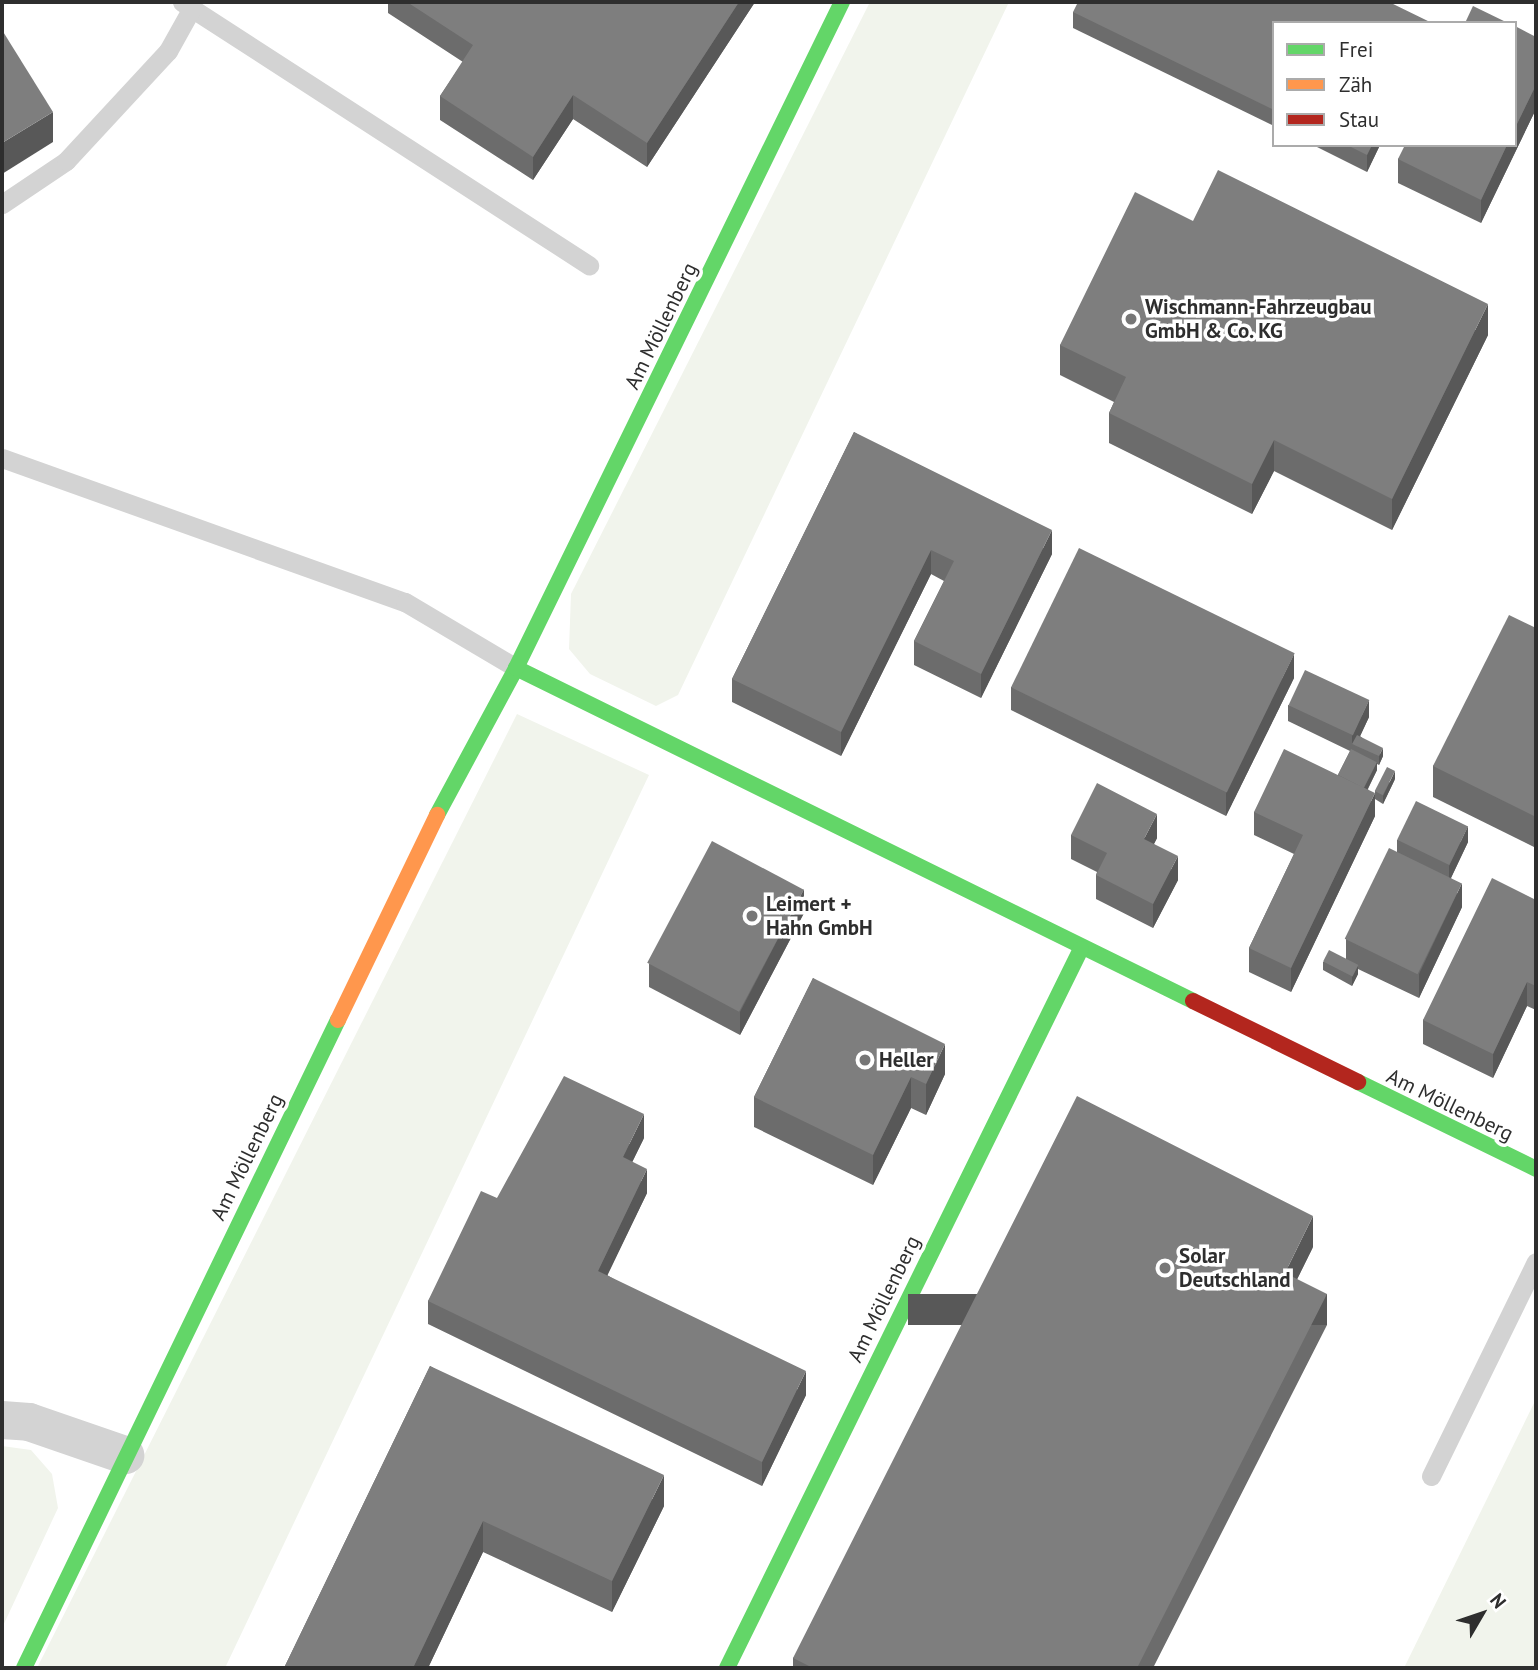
<!DOCTYPE html>
<html>
<head>
<meta charset="utf-8">
<style>
  body { margin:0 }
  #map { position:relative; width:1538px; height:1670px; overflow:hidden; background:#fff; font-family:"PT Sans",sans-serif }
  div>[style] { position:absolute }
  .green>* { inset:0; background:#f1f4ec }
  .lane>* { height:19px; margin:-9.5px; padding:0 9.5px; transform-origin:9.5px; border-radius:9.5px; background:#d3d3d3 }
  .street>* { height:38px; margin:-19px; padding:0 19px; transform-origin:19px; border-radius:19px; background:#d3d3d3 }
  .fast>* { height:16px; margin:-8px; padding:0 8px; transform-origin:8px; border-radius:8px; background:#63d668 }
  .slow>* { height:16px; margin:-8px; padding:0 8px; transform-origin:8px; border-radius:8px; background:#ff974d }
  .jam>* { height:16px; margin:-8px; padding:0 8px; transform-origin:8px; border-radius:8px; background:#b3261e }
  .wall>* { inset:0; background:#6c6c6c }
  .shaded-wall>* { inset:0; background:#585858; transform-origin:0 0 }
  .building>* { inset:0; background:#7e7e7e; transform-origin:0 0 }
  .dots>* { width:19px; height:19px; translate:-50% -50%; box-sizing:border-box; border:4px solid #fff; border-radius:50% }
  span { translate:-50% -50%; white-space:nowrap; text-align:center; line-height:1.15; -webkit-text-stroke:7px #fff; paint-order:stroke }
  .poi-label { font-size:21px; color:#2e2e2e; font-weight:700 }
  .left { translate:0 -50%; text-align:left }
  .street-label { font-size:21px; color:#2e2e2e }
  .frame { position:absolute; inset:0; border:4px solid #2e2e2e; pointer-events:none }
  .legend { position:absolute; left:1272px; top:21px; width:245px; height:126px; box-sizing:border-box; background:#fff; border:2px solid #ababab; margin:0; padding:9px 12px; list-style:none; font-size:21px; color:#2e2e2e }
  .legend li { display:flex; align-items:center; gap:14px; height:35px }
  .legend b { width:35px; border:2px solid #ababab }
  .north { position:absolute; left:1447px; top:1579px; width:70px; height:70px; -webkit-text-stroke:5px #fff; paint-order:stroke; rotate:51deg; font-size:19px; font-weight:700; line-height:28px; text-align:center; color:#2e2e2e }
  .north::after { content:''; display:block; margin:auto; width:24px; height:32px; background:#2e2e2e; clip-path:polygon(50% 0,100% 100%,50% 72%,0 100%) }
</style>
</head>
<body>
<div id="map">
  <div class="green">
    <i style="clip-path:polygon(870px 2px,1009px 2px,678px 695px,656px 706px,590px 674px,569px 649px,571px 594px)"></i>
    <i style="clip-path:polygon(517px 714px,649px 775px,225px 1668px,37px 1668px)"></i>
    <i style="clip-path:polygon(1536px 1399px,1536px 1668px,1404px 1668px)"></i>
    <i style="clip-path:polygon(2px 1446px,31px 1450px,52px 1474px,58px 1508px,2px 1628px)"></i>
  </div>
  <div class="lane">
    <i style="left:182px;top:2px;width:485px;rotate:32.9deg"></i>
    <i style="left:2px;top:204px;width:77px;rotate:-33.9deg"></i>
    <i style="left:66px;top:161px;width:150px;rotate:-47.2deg"></i>
    <i style="left:168px;top:51px;width:49px;rotate:-60.8deg"></i>
    <i style="left:2px;top:458px;width:428px;rotate:19.7deg"></i>
    <i style="left:405px;top:602px;width:129px;rotate:30.7deg"></i>
    <i style="left:1431px;top:1476px;width:238px;rotate:-63.9deg"></i>
  </div>
  <div class="street">
    <i style="left:2px;top:1420px;width:27px;rotate:4deg"></i>
    <i style="left:29px;top:1422px;width:102px;rotate:19deg"></i>
  </div>
  <div class="fast">
    <i style="left:516px;top:668px;width:754px;rotate:26.19deg"></i>
    <i style="left:437px;top:815px;width:167px;rotate:-61.7deg"></i>
    <i style="left:516px;top:668px;width:742px;rotate:-63.92deg"></i>
    <i style="left:1358px;top:1082px;width:198px;rotate:26deg"></i>
    <i style="left:24px;top:1668px;width:720px;rotate:-64.15deg"></i>
    <i style="left:727px;top:1668px;width:801px;rotate:-63.79deg"></i>
  </div>
  <div class="slow">
    <i style="left:338px;top:1020px;width:228px;rotate:-64.2deg"></i>
  </div>
  <div class="jam">
    <i style="left:1193px;top:1001px;width:184px;rotate:26.1deg"></i>
  </div>
  <div class="wall">
    <i style="clip-path:polygon(388px 2px,755px 2px,647px 167px,573px 119px,533px 180px,440px 120px,440px 96px,463px 62px,388px 13px)"></i>
    <i style="clip-path:polygon(1073px 12px,1274px 23px,1274px 126px,1073px 28px)"></i>
    <i style="clip-path:polygon(1536px 37px,1536px 109px,1481px 223px,1398px 183px,1398px 159px)"></i>
    <i style="clip-path:polygon(1313px 145px,1380px 145px,1367px 172px)"></i>
    <i style="clip-path:polygon(1193px 221px,1488px 335px,1392px 530px,1274px 471px,1252px 514px,1109px 443px,1109px 413px,1114px 402px,1060px 375px,1060px 345px)"></i>
    <i style="clip-path:polygon(854px 432px,1052px 554px,981px 698px,914px 665px,914px 641px,944px 581px,931px 574px,841px 756px,732px 702px,732px 679px)"></i>
    <i style="clip-path:polygon(1536px 628px,1536px 848px,1433px 797px,1433px 766px)"></i>
    <i style="clip-path:polygon(1294px 678px,1226px 816px,1011px 710px,1011px 687px)"></i>
    <i style="clip-path:polygon(1288px 705px,1369px 717px,1360px 736px,1383px 756px,1379px 765px,1377px 764px,1377px 770px,1368px 789px,1375px 816px,1291px 992px,1249px 972px,1249px 948px,1294px 854px,1254px 835px,1254px 812px,1338px 775px,1350px 751px,1288px 721px)"></i>
    <i style="clip-path:polygon(1395px 779px,1383px 804px,1375px 799px,1375px 791px)"></i>
    <i style="clip-path:polygon(1071px 835px,1157px 838px,1154px 844px,1178px 880px,1153px 928px,1096px 899px,1096px 875px,1097px 872px,1071px 859px)"></i>
    <i style="clip-path:polygon(1397px 840px,1468px 842px,1451px 878px,1462px 907px,1419px 998px,1358px 969px,1358px 974px,1352px 986px,1323px 970px,1323px 962px,1346px 959px,1346px 939px,1397px 852px)"></i>
    <i style="clip-path:polygon(1536px 900px,1536px 1010px,1527px 1006px,1493px 1078px,1423px 1044px,1423px 1020px)"></i>
    <i style="clip-path:polygon(804px 913px,740px 1035px,649px 987px,649px 964px)"></i>
    <i style="clip-path:polygon(813px 978px,945px 1074px,926px 1115px,911px 1108px,873px 1185px,754px 1127px,754px 1097px)"></i>
    <i style="clip-path:polygon(644px 1138px,632px 1162px,647px 1193px,607px 1275px,806px 1395px,762px 1486px,428px 1324px,428px 1301px,497px 1198px)"></i>
    <i style="clip-path:polygon(1313px 1247px,1297px 1279px,1327px 1325px,1153px 1668px,793px 1668px,793px 1658px)"></i>
    <i style="clip-path:polygon(430px 1366px,664px 1506px,612px 1612px,483px 1552px,428px 1668px,284px 1668px)"></i>
  </div>
  <div class="shaded-wall">
    <i style="clip-path:polygon(739px 2px,755px 2px,647px 167px,647px 143px)"></i>
    <i style="clip-path:polygon(1536px 85px,1536px 109px,1481px 223px,1481px 200px,1507px 145px,1515px 145px,1515px 128px)"></i>
    <i style="clip-path:polygon(573px 95px,573px 119px,533px 180px,533px 157px)"></i>
    <i style="clip-path:polygon(53px 112px,53px 142px,2px 174px,2px 143px)"></i>
    <i style="clip-path:polygon(1372px 145px,1380px 145px,1367px 172px,1367px 155px)"></i>
    <i style="clip-path:polygon(1488px 304px,1488px 335px,1392px 530px,1392px 499px)"></i>
    <i style="clip-path:polygon(1274px 440px,1274px 471px,1252px 514px,1252px 484px)"></i>
    <i style="clip-path:polygon(1052px 530px,1052px 554px,981px 698px,981px 674px)"></i>
    <i style="clip-path:polygon(931px 550px,931px 574px,841px 756px,841px 732px)"></i>
    <i style="clip-path:polygon(1294px 654px,1294px 678px,1226px 816px,1226px 792px)"></i>
    <i style="clip-path:polygon(1369px 700px,1369px 717px,1356px 745px,1352px 744px,1352px 736px)"></i>
    <i style="clip-path:polygon(1383px 748px,1383px 756px,1379px 765px,1379px 756px)"></i>
    <i style="clip-path:polygon(1377px 762px,1377px 770px,1363px 798px,1363px 790px)"></i>
    <i style="clip-path:polygon(1395px 771px,1395px 779px,1383px 804px,1383px 796px)"></i>
    <i style="clip-path:polygon(1375px 793px,1375px 816px,1291px 992px,1291px 968px)"></i>
    <i style="clip-path:polygon(1157px 814px,1157px 838px,1144px 863px,1144px 839px)"></i>
    <i style="clip-path:polygon(1468px 826px,1468px 842px,1449px 882px,1449px 866px)"></i>
    <i style="clip-path:polygon(1178px 856px,1178px 880px,1153px 928px,1153px 904px)"></i>
    <i style="clip-path:polygon(1462px 883px,1462px 907px,1419px 998px,1419px 974px)"></i>
    <i style="clip-path:polygon(804px 889px,804px 913px,740px 1035px,740px 1012px)"></i>
    <i style="clip-path:polygon(1358px 965px,1358px 974px,1352px 986px,1352px 977px)"></i>
    <i style="clip-path:polygon(1527px 982px,1527px 1006px,1493px 1078px,1493px 1054px)"></i>
    <i style="clip-path:polygon(945px 1044px,945px 1074px,926px 1115px,926px 1084px)"></i>
    <i style="clip-path:polygon(911px 1077px,911px 1108px,873px 1185px,873px 1155px)"></i>
    <i style="clip-path:polygon(644px 1114px,644px 1138px,623px 1181px,623px 1157px)"></i>
    <i style="clip-path:polygon(647px 1169px,647px 1193px,598px 1295px,598px 1271px)"></i>
    <i style="clip-path:polygon(1313px 1216px,1313px 1247px,1285px 1304px,1285px 1273px)"></i>
    <i style="left:1327px;top:1294px;width:31px;height:419px;rotate:90deg"></i>
    <i style="clip-path:polygon(806px 1371px,806px 1395px,762px 1486px,762px 1462px)"></i>
    <i style="clip-path:polygon(664px 1475px,664px 1506px,612px 1612px,612px 1581px)"></i>
    <i style="clip-path:polygon(483px 1521px,483px 1552px,428px 1668px,413px 1668px)"></i>
  </div>
  <div class="building">
    <i style="clip-path:polygon(407px 2px,739px 2px,647px 143px,573px 95px,533px 157px,440px 96px,473px 45px)"></i>
    <i style="clip-path:polygon(1078px 2px,1389px 2px,1432px 23px,1274px 23px,1274px 110px,1073px 12px)"></i>
    <i style="clip-path:polygon(1473px 6px,1508px 23px,1465px 23px)"></i>
    <i style="clip-path:polygon(1515px 26px,1536px 37px,1536px 85px,1515px 128px)"></i>
    <i style="clip-path:polygon(2px 30px,53px 112px,2px 143px)"></i>
    <i style="clip-path:polygon(1347px 145px,1372px 145px,1367px 155px)"></i>
    <i style="clip-path:polygon(1405px 145px,1507px 145px,1481px 200px,1398px 159px)"></i>
    <i style="clip-path:polygon(1218px 170px,1488px 304px,1392px 499px,1274px 440px,1252px 484px,1109px 413px,1126px 377px,1060px 345px,1135px 192px,1193px 221px)"></i>
    <i style="clip-path:polygon(854px 432px,1052px 530px,981px 674px,914px 641px,954px 561px,931px 550px,841px 732px,732px 679px)"></i>
    <i style="left:1079px;top:548px;width:240px;height:155px;rotate:26deg"></i>
    <i style="clip-path:polygon(1509px 615px,1536px 628px,1536px 817px,1433px 766px)"></i>
    <i style="left:1305px;top:670px;width:71px;height:39px;rotate:25deg"></i>
    <i style="clip-path:polygon(1357px 735px,1383px 748px,1379px 756px,1352px 744px)"></i>
    <i style="clip-path:polygon(1284px 749px,1375px 793px,1291px 968px,1249px 948px,1303px 835px,1254px 812px)"></i>
    <i style="left:1351px;top:749px;width:29px;height:29px;rotate:27deg"></i>
    <i style="left:1387px;top:767px;width:9px;height:27px;rotate:27deg"></i>
    <i style="clip-path:polygon(1097px 783px,1157px 814px,1144px 839px,1178px 856px,1153px 904px,1096px 875px,1107px 853px,1071px 835px)"></i>
    <i style="left:1416px;top:801px;width:58px;height:43px;rotate:26deg"></i>
    <i style="left:712px;top:841px;width:104px;height:138px;rotate:28deg"></i>
    <i style="left:1389px;top:848px;width:81px;height:101px;rotate:26deg"></i>
    <i style="clip-path:polygon(1492px 878px,1536px 900px,1536px 986px,1527px 982px,1493px 1054px,1423px 1020px)"></i>
    <i style="left:1329px;top:950px;width:33px;height:13px;rotate:27deg"></i>
    <i style="clip-path:polygon(813px 978px,945px 1044px,926px 1084px,911px 1077px,873px 1155px,754px 1097px)"></i>
    <i style="clip-path:polygon(564px 1076px,644px 1114px,623px 1157px,647px 1169px,598px 1271px,806px 1371px,762px 1462px,428px 1301px,481px 1191px,497px 1198px)"></i>
    <i style="clip-path:polygon(1077px 1096px,1313px 1216px,1285px 1273px,1327px 1294px,1137px 1668px,813px 1668px,793px 1658px)"></i>
    <i style="clip-path:polygon(430px 1366px,664px 1475px,612px 1581px,483px 1521px,413px 1668px,284px 1668px)"></i>
  </div>
  <div class="dots">
    <i style="left:1131px;top:319px;background:#777"></i>
    <i style="left:752px;top:916px;background:#777"></i>
    <i style="left:865px;top:1060px;background:#777"></i>
    <i style="left:1165px;top:1268px;background:#777"></i>
  </div>
  <div class="poi-label">
    <span class="left" style="left:1145px;top:319px">Wischmann-Fahrzeugbau<br>GmbH &amp; Co. KG</span>
    <span class="left" style="left:766px;top:916px">Leimert +<br>Hahn GmbH</span>
    <span class="left" style="left:879px;top:1060px">Heller</span>
    <span class="left" style="left:1179px;top:1268px">Solar<br>Deutschland</span>
  </div>
  <div class="street-label">
    <span style="left:661px;top:326px;rotate:-64deg">Am Möllenberg</span>
    <span style="left:1450px;top:1105px;rotate:26deg">Am Möllenberg</span>
    <span style="left:247px;top:1157px;rotate:-64deg">Am Möllenberg</span>
    <span style="left:884px;top:1299px;rotate:-64deg">Am Möllenberg</span>
  </div>
  <div class="frame"></div>
  <ul class="legend">
  <li><b style="height:9px;background:#63d668"></b>Frei</li>
  <li><b style="height:9px;background:#ff974d"></b>Zäh</li>
  <li><b style="height:9px;background:#b3261e"></b>Stau</li>
  </ul>
  <div class="north">N</div>
</div>
</body>
</html>
